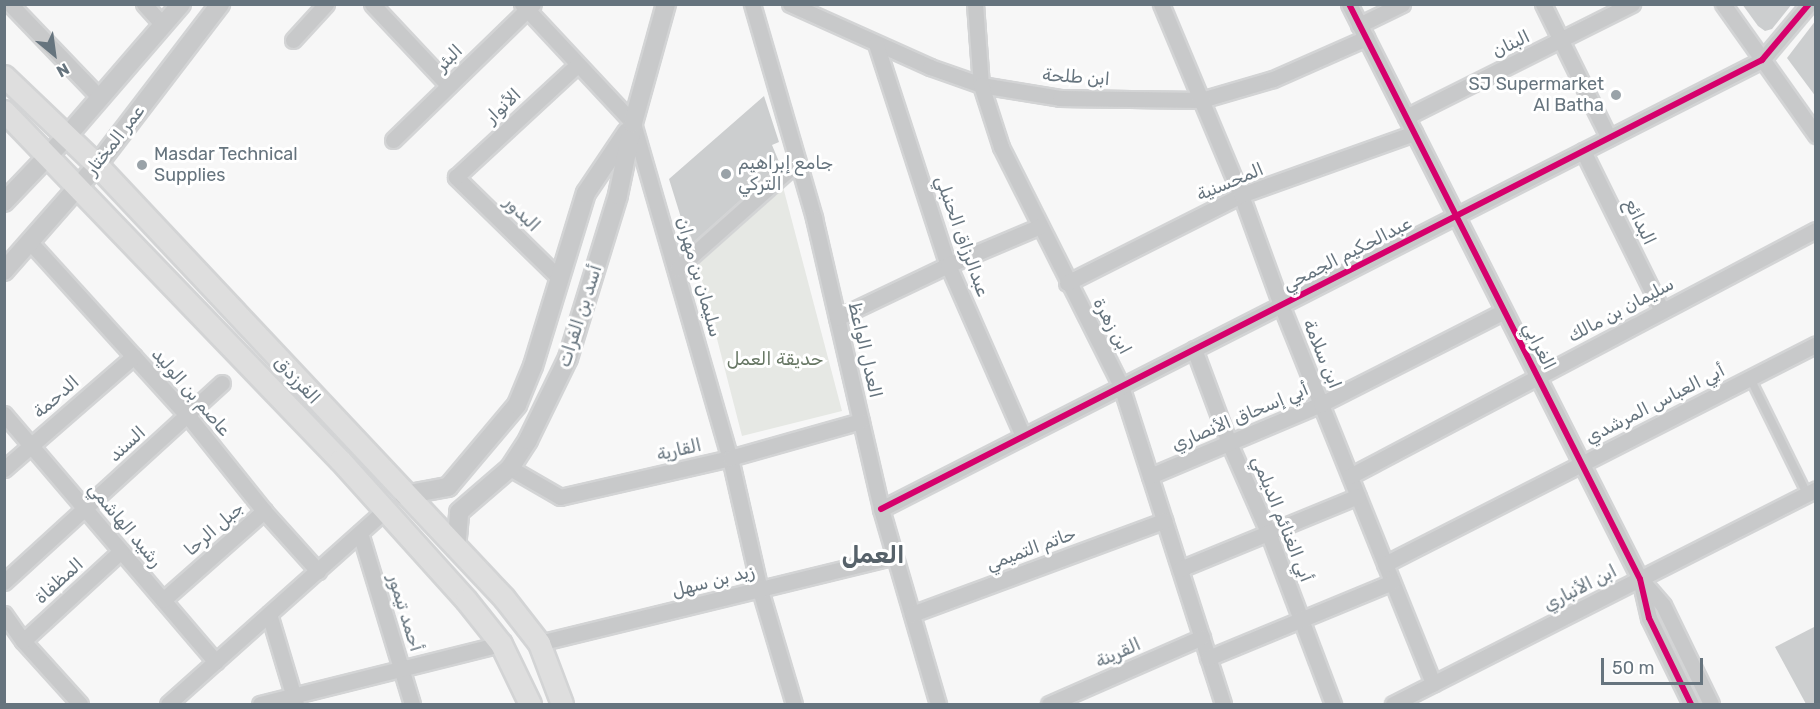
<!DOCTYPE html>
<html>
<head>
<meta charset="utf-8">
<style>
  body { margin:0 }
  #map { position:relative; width:1820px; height:709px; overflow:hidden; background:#f7f7f7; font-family:Rubik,"Noto Sans Arabic",sans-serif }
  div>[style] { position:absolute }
  .green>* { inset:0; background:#e6e8e4 }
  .building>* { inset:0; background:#cccecf }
  .roads { filter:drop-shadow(2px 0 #d3d4d5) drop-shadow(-2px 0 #d3d4d5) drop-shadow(0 2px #d3d4d5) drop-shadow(0 -2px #d3d4d5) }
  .service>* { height:8px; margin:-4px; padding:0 4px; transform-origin:4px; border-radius:4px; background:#c8c9ca }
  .minor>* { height:15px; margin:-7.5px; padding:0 7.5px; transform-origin:7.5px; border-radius:7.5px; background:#c8c9ca }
  .tertiary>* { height:18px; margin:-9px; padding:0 9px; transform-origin:9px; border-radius:9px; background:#c8c9ca }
  .secondary>* { height:21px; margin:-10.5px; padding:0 10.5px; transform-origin:10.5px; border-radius:10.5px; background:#dedede }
  .cycleway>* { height:6px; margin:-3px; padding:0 3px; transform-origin:3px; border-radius:3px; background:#d6006c }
  .dots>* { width:16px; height:16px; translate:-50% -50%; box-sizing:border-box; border:3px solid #fff; border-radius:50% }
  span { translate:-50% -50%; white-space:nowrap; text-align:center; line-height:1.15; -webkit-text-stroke:6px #fff; paint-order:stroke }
  .street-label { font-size:18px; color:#66747e }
  .poi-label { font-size:18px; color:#66747e }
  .right { translate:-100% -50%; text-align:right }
  .left { translate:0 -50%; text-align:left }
  .park-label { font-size:18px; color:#677764 }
  .district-label { font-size:24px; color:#57626a; font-weight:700 }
  .frame { position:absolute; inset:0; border:6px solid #66747e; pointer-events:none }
  .north { position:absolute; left:24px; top:24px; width:60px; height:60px; -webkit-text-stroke:4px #fff; paint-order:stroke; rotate:151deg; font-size:16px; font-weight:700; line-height:24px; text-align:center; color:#66747e }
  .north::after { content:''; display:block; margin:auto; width:21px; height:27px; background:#66747e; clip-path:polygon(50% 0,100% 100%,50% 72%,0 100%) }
  .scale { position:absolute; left:1601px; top:658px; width:102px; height:27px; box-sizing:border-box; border:3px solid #66747e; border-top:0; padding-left:8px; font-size:18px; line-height:21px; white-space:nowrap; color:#66747e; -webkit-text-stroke:4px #fff; paint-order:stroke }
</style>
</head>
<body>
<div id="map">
  <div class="green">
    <i style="clip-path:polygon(782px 183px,842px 411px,742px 436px,697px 261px)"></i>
  </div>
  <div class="building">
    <i style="clip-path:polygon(1742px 4px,1792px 4px,1772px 29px,1765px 31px,1758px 26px)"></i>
    <i style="clip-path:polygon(1816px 20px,1816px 97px,1787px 58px)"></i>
    <i style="clip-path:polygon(764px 96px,779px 142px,772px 145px,782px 169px,691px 250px,669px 179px)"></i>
    <i style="clip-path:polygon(1816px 626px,1816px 704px,1806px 704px,1775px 647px)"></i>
  </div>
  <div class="roads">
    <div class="service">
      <i style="left:1750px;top:378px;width:129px;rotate:63.8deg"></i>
    </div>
    <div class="minor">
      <i style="left:10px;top:4px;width:130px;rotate:46.2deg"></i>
      <i style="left:144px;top:4px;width:28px;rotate:48deg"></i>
      <i style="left:372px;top:4px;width:112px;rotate:46.8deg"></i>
      <i style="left:522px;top:4px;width:163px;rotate:47deg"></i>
      <i style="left:633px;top:123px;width:349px;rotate:73.9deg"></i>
      <i style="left:730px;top:458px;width:135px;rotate:77.2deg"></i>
      <i style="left:760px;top:590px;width:119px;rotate:73.4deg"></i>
      <i style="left:752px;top:4px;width:223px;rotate:73.8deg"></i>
      <i style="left:814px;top:218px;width:299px;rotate:77deg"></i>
      <i style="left:881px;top:509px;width:203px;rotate:73.7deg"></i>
      <i style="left:790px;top:4px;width:154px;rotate:24.2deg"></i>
      <i style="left:930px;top:67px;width:54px;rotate:19.4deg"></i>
      <i style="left:981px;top:85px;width:80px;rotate:9.3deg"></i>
      <i style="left:1060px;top:98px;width:141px;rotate:0.8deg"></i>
      <i style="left:1201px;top:100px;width:75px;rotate:-16.3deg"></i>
      <i style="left:1273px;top:79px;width:102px;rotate:-23.8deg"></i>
      <i style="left:975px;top:4px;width:81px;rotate:85.8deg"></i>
      <i style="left:981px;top:85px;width:65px;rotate:72.1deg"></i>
      <i style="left:1001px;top:147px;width:267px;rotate:63.3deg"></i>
      <i style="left:1121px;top:386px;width:334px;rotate:72.2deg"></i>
      <i style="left:1161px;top:4px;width:207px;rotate:67.3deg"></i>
      <i style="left:1241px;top:195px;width:117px;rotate:70deg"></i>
      <i style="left:1281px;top:305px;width:408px;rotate:68.1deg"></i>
      <i style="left:1349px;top:4px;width:644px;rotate:63.16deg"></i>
      <i style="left:1640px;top:579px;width:40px;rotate:77deg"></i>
      <i style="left:1649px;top:618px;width:96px;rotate:64deg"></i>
      <i style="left:1543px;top:4px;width:149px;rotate:63.8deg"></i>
      <i style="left:1723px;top:4px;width:161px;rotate:54.6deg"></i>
      <i style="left:1359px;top:25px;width:48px;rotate:-26deg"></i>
      <i style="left:293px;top:40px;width:49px;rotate:-47.5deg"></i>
      <i style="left:876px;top:44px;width:232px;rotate:72deg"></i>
      <i style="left:948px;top:265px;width:187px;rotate:66.3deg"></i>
      <i style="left:1406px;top:117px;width:253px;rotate:-26.6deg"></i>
      <i style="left:393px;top:140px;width:195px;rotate:-44.2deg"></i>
      <i style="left:1583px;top:151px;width:178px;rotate:63.7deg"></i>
      <i style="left:30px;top:242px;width:235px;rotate:47.8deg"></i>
      <i style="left:188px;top:416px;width:122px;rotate:51.3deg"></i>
      <i style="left:264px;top:511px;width:81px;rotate:48deg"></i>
      <i style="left:677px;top:269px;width:161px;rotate:-41.7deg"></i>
      <i style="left:560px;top:279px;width:146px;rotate:-135.6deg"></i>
      <i style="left:456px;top:177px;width:165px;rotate:-42.8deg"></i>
      <i style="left:1067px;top:283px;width:195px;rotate:-26.8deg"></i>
      <i style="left:1241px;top:195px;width:184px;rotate:-19.7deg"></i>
      <i style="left:837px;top:318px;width:123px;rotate:-25.5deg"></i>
      <i style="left:948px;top:265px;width:98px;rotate:-22.9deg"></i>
      <i style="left:1194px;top:349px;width:100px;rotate:69.6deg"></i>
      <i style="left:1229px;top:443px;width:97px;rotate:66.3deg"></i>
      <i style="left:1268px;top:532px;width:184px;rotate:69.3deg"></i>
      <i style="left:4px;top:414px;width:326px;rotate:49.5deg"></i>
      <i style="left:510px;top:468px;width:58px;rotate:30.1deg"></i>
      <i style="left:560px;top:497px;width:174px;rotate:-12.9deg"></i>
      <i style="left:730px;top:458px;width:136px;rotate:-15.8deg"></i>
      <i style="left:4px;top:469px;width:172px;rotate:-41deg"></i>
      <i style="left:1150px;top:476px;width:186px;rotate:-22.8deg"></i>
      <i style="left:1321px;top:404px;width:205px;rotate:-26.9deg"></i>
      <i style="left:1350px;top:476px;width:527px;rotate:-27.83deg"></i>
      <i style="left:881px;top:509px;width:989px;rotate:-27.01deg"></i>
      <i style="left:1762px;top:60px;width:73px;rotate:-50deg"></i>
      <i style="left:360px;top:533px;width:179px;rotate:73.1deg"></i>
      <i style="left:1385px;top:564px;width:484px;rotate:-27deg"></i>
      <i style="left:1180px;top:569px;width:192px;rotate:-22.3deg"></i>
      <i style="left:4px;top:582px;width:295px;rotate:-42.4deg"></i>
      <i style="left:1643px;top:582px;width:30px;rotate:49deg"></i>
      <i style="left:1663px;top:605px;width:110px;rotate:64.1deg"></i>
      <i style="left:163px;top:600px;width:135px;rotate:-41.4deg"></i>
      <i style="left:4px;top:614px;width:33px;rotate:55deg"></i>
      <i style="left:23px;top:641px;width:85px;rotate:47.9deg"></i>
      <i style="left:269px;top:614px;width:94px;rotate:73.3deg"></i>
      <i style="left:912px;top:614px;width:269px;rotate:-20.3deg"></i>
      <i style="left:23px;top:641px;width:133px;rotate:-42.6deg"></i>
      <i style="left:539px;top:643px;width:366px;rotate:-13.7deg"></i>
      <i style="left:1208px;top:658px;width:199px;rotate:-22.4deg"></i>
      <i style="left:168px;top:704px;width:291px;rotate:-41.8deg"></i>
      <i style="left:260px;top:704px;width:248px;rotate:-14deg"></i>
      <i style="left:1049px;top:704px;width:167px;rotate:-23.6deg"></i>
      <i style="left:1393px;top:704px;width:475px;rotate:-26.9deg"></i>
    </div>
    <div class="tertiary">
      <i style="left:4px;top:202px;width:93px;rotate:-46.3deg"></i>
      <i style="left:68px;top:135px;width:173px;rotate:-49.2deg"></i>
      <i style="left:4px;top:271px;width:141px;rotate:-48.7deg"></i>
      <i style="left:97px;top:165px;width:203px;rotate:-52.6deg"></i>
      <i style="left:404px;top:495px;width:45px;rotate:-10.3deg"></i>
      <i style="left:448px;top:487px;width:107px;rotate:-49.9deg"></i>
      <i style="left:517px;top:405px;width:42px;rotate:-67.7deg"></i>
      <i style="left:533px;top:366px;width:181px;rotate:-73deg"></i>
      <i style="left:586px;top:193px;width:73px;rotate:-56.1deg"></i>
      <i style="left:456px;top:549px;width:37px;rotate:-85deg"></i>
      <i style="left:459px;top:512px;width:67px;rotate:-40.8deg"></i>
      <i style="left:510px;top:468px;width:33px;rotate:-57deg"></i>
      <i style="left:528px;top:440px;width:91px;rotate:-64deg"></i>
      <i style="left:568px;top:358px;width:170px;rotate:-72.9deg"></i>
      <i style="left:618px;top:195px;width:74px;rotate:-78.2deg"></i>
      <i style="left:633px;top:123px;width:123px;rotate:-74.5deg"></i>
    </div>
    <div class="secondary">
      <i style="left:4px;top:76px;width:129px;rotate:43.7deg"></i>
      <i style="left:97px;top:165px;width:594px;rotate:46.77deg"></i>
      <i style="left:504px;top:598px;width:57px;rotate:52.1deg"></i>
      <i style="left:539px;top:643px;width:65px;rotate:69.3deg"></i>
      <i style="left:4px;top:111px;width:484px;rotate:46.1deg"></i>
      <i style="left:340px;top:460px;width:188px;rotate:48deg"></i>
      <i style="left:466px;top:600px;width:56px;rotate:51.5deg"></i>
      <i style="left:501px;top:644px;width:67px;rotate:64.2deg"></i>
    </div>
  </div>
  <div class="cycleway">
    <i style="left:1349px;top:4px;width:644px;rotate:63.16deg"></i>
    <i style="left:1640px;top:579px;width:40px;rotate:77deg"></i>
    <i style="left:1649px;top:618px;width:96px;rotate:64deg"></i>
    <i style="left:881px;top:509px;width:989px;rotate:-27.01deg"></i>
    <i style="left:1762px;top:60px;width:73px;rotate:-50deg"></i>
  </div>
  <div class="dots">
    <i style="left:1616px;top:95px;background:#99a2a8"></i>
    <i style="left:142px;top:165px;background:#99a2a8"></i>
    <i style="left:726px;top:174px;background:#99a2a8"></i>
  </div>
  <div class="street-label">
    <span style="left:1511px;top:44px;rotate:-26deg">البنان</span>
    <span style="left:449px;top:58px;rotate:-44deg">البئر</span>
    <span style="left:1076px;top:77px;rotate:4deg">ابن طلحة</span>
    <span style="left:503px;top:106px;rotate:-43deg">الأنوار</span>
    <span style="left:115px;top:140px;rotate:-52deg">عمر المختار</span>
    <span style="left:1230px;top:182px;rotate:-23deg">المحسنية</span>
    <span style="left:522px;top:214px;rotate:45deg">البدور</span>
    <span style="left:1640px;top:222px;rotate:64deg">البدائع</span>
    <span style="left:962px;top:236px;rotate:70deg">عبدالرزاق الحنبلي</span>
    <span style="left:1347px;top:254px;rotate:-27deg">عبدالحكيم الجمحي</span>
    <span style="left:699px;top:277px;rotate:74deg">سليمان بن مهران</span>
    <span style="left:1621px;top:310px;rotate:-28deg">سليمان بن مالك</span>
    <span style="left:580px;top:316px;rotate:-72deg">أسد بن الفرات</span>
    <span style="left:1112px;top:326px;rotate:62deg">ابن زهرة</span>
    <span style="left:1539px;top:346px;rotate:63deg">الغرابي</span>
    <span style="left:865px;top:350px;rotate:77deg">العدل الواعظ</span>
    <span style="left:1322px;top:354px;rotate:68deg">ابن سلامة</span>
    <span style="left:297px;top:380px;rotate:47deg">الفرزدق</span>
    <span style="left:191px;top:392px;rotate:49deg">عاصم بن الوليد</span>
    <span style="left:56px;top:397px;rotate:-41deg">الدحمة</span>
    <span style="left:1655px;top:404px;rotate:-27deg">أبي العباس المرشدي</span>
    <span style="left:1240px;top:417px;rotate:-23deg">أبي إسحاق الأنصاري</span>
    <span style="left:127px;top:444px;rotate:-42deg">السند</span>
    <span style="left:679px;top:450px;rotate:-13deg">القارية</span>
    <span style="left:1282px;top:519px;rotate:68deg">أبي الغنائم الديلمي</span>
    <span style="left:125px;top:525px;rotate:50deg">رشيد الهاشمي</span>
    <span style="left:214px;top:529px;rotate:-41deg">جبل الرحا</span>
    <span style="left:1031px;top:549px;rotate:-20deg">حاتم التميمي</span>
    <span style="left:59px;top:581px;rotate:-42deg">المظفاة</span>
    <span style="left:713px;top:581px;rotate:-14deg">زيد بن سهل</span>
    <span style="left:1580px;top:588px;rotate:-27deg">ابن الأنباري</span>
    <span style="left:405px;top:613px;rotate:73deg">أحمد تيمور</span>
    <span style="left:1118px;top:653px;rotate:-24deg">القرينة</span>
  </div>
  <div class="poi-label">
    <span class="right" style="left:1604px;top:95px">SJ Supermarket<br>Al Batha</span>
    <span class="left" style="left:154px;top:165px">Masdar Technical<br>Supplies</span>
    <span class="left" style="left:738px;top:174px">جامع إبراهيم<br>التركي</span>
  </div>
  <div class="park-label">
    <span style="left:775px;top:359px">حديقة العمل</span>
  </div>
  <div class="district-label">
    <span style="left:873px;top:556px">العمل</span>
  </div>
  <div class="frame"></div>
  <div class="north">N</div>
  <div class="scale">50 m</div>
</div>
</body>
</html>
